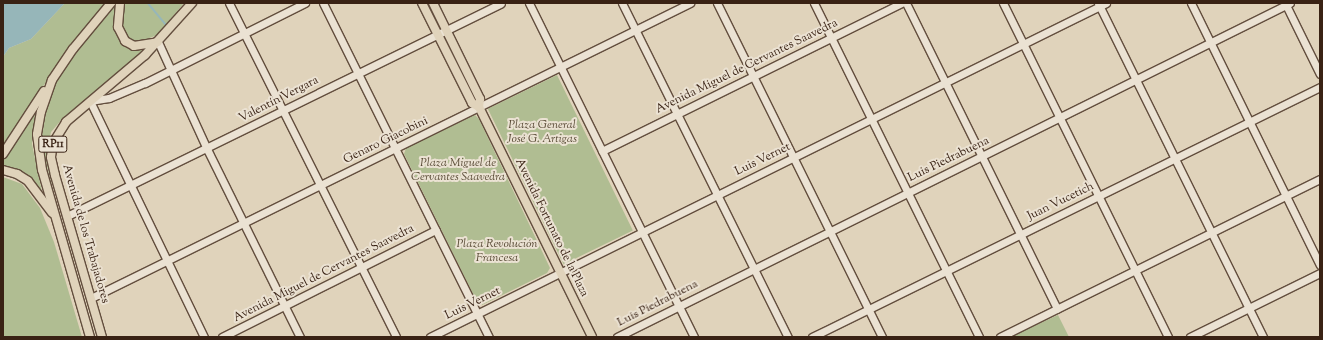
<!DOCTYPE html>
<html>
<head>
<meta charset="utf-8">
<style>
  body { margin:0 }
  #map { position:relative; width:1323px; height:340px; overflow:hidden; background:#e0d3bb; font-family:"Sorts Mill Goudy",serif }
  div>[style] { position:absolute }
  .green>* { inset:0; background:#b0bd92; transform-origin:0 0 }
  .water>* { inset:0; background:#96b6b9 }
  .stream>* { height:1.5px; margin:-0.75px; padding:0 0.75px; transform-origin:0.75px; border-radius:0.75px; background:#96b6b9 }
  .roads { filter:drop-shadow(1px 0 #634e3e) drop-shadow(-1px 0 #634e3e) drop-shadow(0 1px #634e3e) drop-shadow(0 -1px #634e3e) }
  .minor>* { height:7px; margin:-3.5px; padding:0 3.5px; transform-origin:3.5px; border-radius:3.5px; background:#ebe2d3 }
  .major>* { height:8px; margin:-4px; padding:0 4px; transform-origin:4px; border-radius:4px; background:#e0d3bb }
  span { translate:-50% -50%; white-space:nowrap; text-align:center; line-height:1.15; -webkit-text-stroke:4px #ebe2d3; paint-order:stroke }
  .shield-label span { padding:1px 3px; background:#ebe2d3; border:1px solid; border-radius:3px; -webkit-text-stroke-width:0 }
  .shield-label { font-size:11px; color:#392214; font-weight:700 }
  .street-label { font-size:12px; color:#392214 }
  .park-label { font-size:12px; color:#574934; font-style:italic }
  .frame { position:absolute; inset:0; border:4px solid #392214; pointer-events:none }
</style>
</head>
<body>
<div id="map">
  <div class="green">
    <i style="clip-path:polygon(65px 3px,105px 3px,63px 55px,3px 150px,3px 57px,9px 48px,31px 39px)"></i>
    <i style="clip-path:polygon(118px 3px,115px 28px,121px 41px,149px 46px,63px 118px,51px 132px,46px 157px,53px 191px,41px 142px,48px 101px,56px 81px,76px 51px)"></i>
    <i style="clip-path:polygon(122px 3px,184px 3px,157px 35px,135px 44px,121px 34px)"></i>
    <i style="left:557px;top:75px;width:173px;height:77px;rotate:64deg"></i>
    <i style="clip-path:polygon(36px 111px,32px 144px,42px 192px,21px 172px,3px 167px,3px 157px)"></i>
    <i style="clip-path:polygon(475px 115px,479px 119px,550px 268px,547px 273px,482px 305px,477px 302px,404px 154px,406px 148px)"></i>
    <i style="clip-path:polygon(3px 177px,22px 184px,40px 208px,54px 242px,82px 337px,3px 337px)"></i>
    <i style="clip-path:polygon(1058px 315px,1069px 337px,1010px 337px)"></i>
  </div>
  <div class="water">
    <i style="clip-path:polygon(3px 3px,65px 3px,31px 39px,9px 48px,3px 57px)"></i>
  </div>
  <div class="stream">
    <i style="left:148px;top:3px;width:30px;rotate:50deg"></i>
  </div>
  <div class="roads">
    <div class="minor">
      <i style="left:229px;top:3px;width:373px;rotate:63.4deg"></i>
      <i style="left:323px;top:3px;width:373px;rotate:63.6deg"></i>
      <i style="left:529px;top:3px;width:373px;rotate:63.7deg"></i>
      <i style="left:622px;top:3px;width:373px;rotate:63.6deg"></i>
      <i style="left:717px;top:3px;width:373px;rotate:63.7deg"></i>
      <i style="left:814px;top:3px;width:373px;rotate:63.7deg"></i>
      <i style="left:906px;top:3px;width:341px;rotate:63.7deg"></i>
      <i style="left:1003px;top:3px;width:373px;rotate:63.7deg"></i>
      <i style="left:1098px;top:3px;width:373px;rotate:63.7deg"></i>
      <i style="left:1191px;top:3px;width:292px;rotate:63.8deg"></i>
      <i style="left:1285px;top:3px;width:79px;rotate:63.8deg"></i>
      <i style="left:158px;top:42px;width:118px;rotate:65.4deg"></i>
      <i style="left:207px;top:149px;width:210px;rotate:63.7deg"></i>
      <i style="left:602px;top:151px;width:335px;rotate:-26.3deg"></i>
      <i style="left:67px;top:216px;width:483px;rotate:-26.1deg"></i>
      <i style="left:91px;top:298px;width:668px;rotate:-26.22deg"></i>
      <i style="left:204px;top:337px;width:262px;rotate:-115.8deg"></i>
      <i style="left:90px;top:101px;width:19px;rotate:-9deg"></i>
      <i style="left:109px;top:98px;width:39px;rotate:-23deg"></i>
      <i style="left:145px;top:83px;width:179px;rotate:-26.6deg"></i>
      <i style="left:222px;top:337px;width:239px;rotate:-26.6deg"></i>
      <i style="left:430px;top:337px;width:754px;rotate:-26.29deg"></i>
      <i style="left:617px;top:337px;width:751px;rotate:-26.39deg"></i>
      <i style="left:812px;top:337px;width:566px;rotate:-26.2deg"></i>
      <i style="left:1000px;top:337px;width:357px;rotate:-26.3deg"></i>
      <i style="left:1190px;top:337px;width:145px;rotate:-26.2deg"></i>
    </div>
    <div class="major">
      <i style="left:120px;top:3px;width:24px;rotate:95deg"></i>
      <i style="left:118px;top:27px;width:16px;rotate:63deg"></i>
      <i style="left:125px;top:41px;width:10px;rotate:29deg"></i>
      <i style="left:134px;top:46px;width:24px;rotate:-9deg"></i>
      <i style="left:422px;top:3px;width:112px;rotate:63.4deg"></i>
      <i style="left:472px;top:103px;width:8px;rotate:30deg"></i>
      <i style="left:433px;top:3px;width:107px;rotate:63.9deg"></i>
      <i style="left:480px;top:99px;width:8px;rotate:97deg"></i>
      <i style="left:479px;top:107px;width:256px;rotate:63.8deg"></i>
      <i style="left:3px;top:154px;width:75px;rotate:-56.9deg"></i>
      <i style="left:3px;top:170px;width:15px;rotate:16deg"></i>
      <i style="left:17px;top:174px;width:13px;rotate:32deg"></i>
      <i style="left:28px;top:181px;width:40px;rotate:53deg"></i>
      <i style="left:90px;top:337px;width:174px;rotate:-106deg"></i>
      <i style="left:42px;top:170px;width:36px;rotate:-98deg"></i>
      <i style="left:37px;top:134px;width:22px;rotate:-80deg"></i>
      <i style="left:41px;top:112px;width:34px;rotate:-71deg"></i>
      <i style="left:52px;top:80px;width:37px;rotate:-56deg"></i>
      <i style="left:73px;top:49px;width:60px;rotate:-50.4deg"></i>
      <i style="left:102px;top:337px;width:169px;rotate:-106.2deg"></i>
      <i style="left:55px;top:175px;width:18px;rotate:-103deg"></i>
      <i style="left:51px;top:157px;width:14px;rotate:-82deg"></i>
      <i style="left:53px;top:143px;width:25px;rotate:-58deg"></i>
      <i style="left:66px;top:122px;width:104px;rotate:-40.3deg"></i>
      <i style="left:145px;top:55px;width:70px;rotate:-47.9deg"></i>
    </div>
  </div>
  <div class="shield-label">
    <span style="left:53px;top:144px">RP11</span>
  </div>
  <div class="street-label">
    <span style="left:747px;top:67px;rotate:-26deg">Avenida Miguel de Cervantes Saavedra</span>
    <span style="left:279px;top:100px;rotate:-27deg">Valentín Vergara</span>
    <span style="left:386px;top:141px;rotate:-26deg">Genaro Giacobini</span>
    <span style="left:763px;top:160px;rotate:-26deg">Luis Vernet</span>
    <span style="left:949px;top:160px;rotate:-26deg">Luis Piedrabuena</span>
    <span style="left:1061px;top:202px;rotate:-26deg">Juan Vucetich</span>
    <span style="left:551px;top:228px;rotate:64deg">Avenida Fortunato de la Plaza</span>
    <span style="left:85px;top:234px;rotate:74deg">Avenida de los Trabajadores</span>
    <span style="left:324px;top:274px;rotate:-27deg">Avenida Miguel de Cervantes Saavedra</span>
    <span style="left:473px;top:304px;rotate:-26deg">Luis Vernet</span>
    <span style="left:658px;top:304px;rotate:-27deg">Luis Piedrabuena</span>
  </div>
  <div class="park-label">
    <span style="left:542px;top:133px">Plaza General<br>José G. Artigas</span>
    <span style="left:458px;top:171px">Plaza Miguel de<br>Cervantes Saavedra</span>
    <span style="left:497px;top:252px">Plaza Revolución<br>Francesa</span>
  </div>
  <div class="frame"></div>
</div>
</body>
</html>
